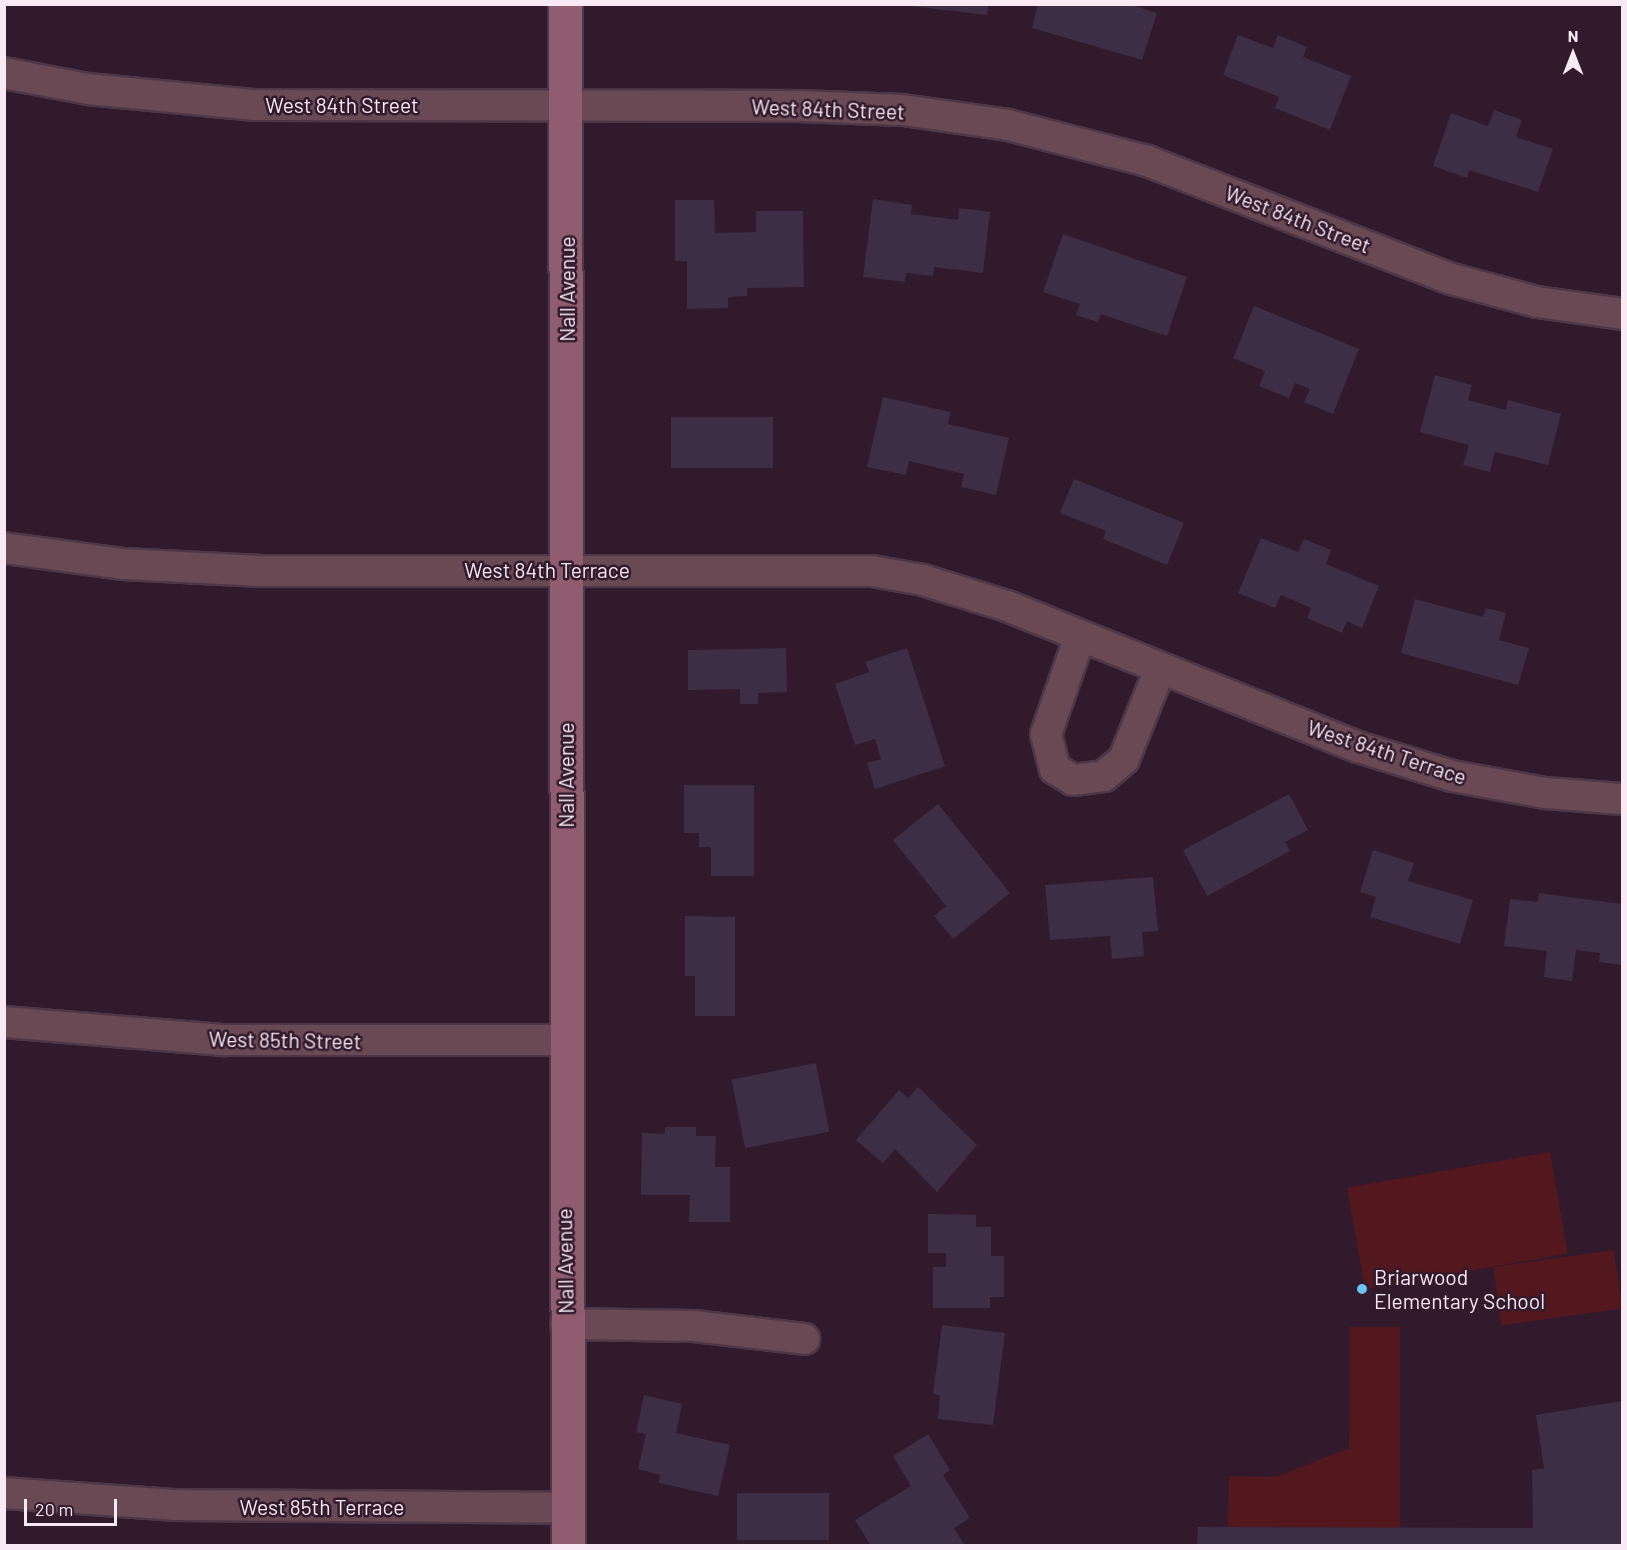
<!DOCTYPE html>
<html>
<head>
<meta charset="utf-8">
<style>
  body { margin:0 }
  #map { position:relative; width:1627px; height:1550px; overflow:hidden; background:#311a2c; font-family:Barlow,sans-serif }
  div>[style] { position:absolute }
  .green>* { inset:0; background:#53171e; transform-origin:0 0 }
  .building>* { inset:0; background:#3d2d45; transform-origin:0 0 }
  .roads { filter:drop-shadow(2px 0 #4d3748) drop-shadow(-2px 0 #4d3748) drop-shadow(0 2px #4d3748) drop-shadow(0 -2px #4d3748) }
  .street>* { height:30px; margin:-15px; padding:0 15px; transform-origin:15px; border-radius:15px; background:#694954 }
  .secondary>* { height:33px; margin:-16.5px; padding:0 16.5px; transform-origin:16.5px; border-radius:16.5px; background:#905d70 }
  .dots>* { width:16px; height:16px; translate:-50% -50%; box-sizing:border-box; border:3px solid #311a2c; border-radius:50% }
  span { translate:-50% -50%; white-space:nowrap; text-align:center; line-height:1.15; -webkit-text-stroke:5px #311a2c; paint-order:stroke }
  .street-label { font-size:21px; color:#f9e9f4 }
  .poi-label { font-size:21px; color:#f9e9f4 }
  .left { translate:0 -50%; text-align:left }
  .frame { position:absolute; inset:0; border:6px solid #f9e9f4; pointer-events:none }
  .north { position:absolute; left:1543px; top:24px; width:60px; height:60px; -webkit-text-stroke:4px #311a2c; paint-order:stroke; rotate:0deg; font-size:16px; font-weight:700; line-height:24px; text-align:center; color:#f9e9f4 }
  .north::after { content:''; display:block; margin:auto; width:21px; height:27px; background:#f9e9f4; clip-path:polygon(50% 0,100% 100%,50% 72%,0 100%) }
  .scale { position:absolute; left:24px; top:1499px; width:93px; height:27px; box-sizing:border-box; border:3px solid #f9e9f4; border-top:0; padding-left:8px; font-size:18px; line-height:21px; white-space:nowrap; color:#f9e9f4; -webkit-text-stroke:4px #311a2c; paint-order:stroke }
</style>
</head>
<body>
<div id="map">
  <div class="green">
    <i style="left:1550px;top:1152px;width:103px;height:206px;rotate:80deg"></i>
    <i style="left:1614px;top:1250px;width:59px;height:122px;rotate:82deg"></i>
    <i style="clip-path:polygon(1350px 1327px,1400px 1327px,1400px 1528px,1228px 1527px,1229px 1476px,1275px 1477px,1349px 1448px)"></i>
  </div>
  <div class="building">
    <i style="clip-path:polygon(893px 4px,988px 4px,987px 15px)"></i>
    <i style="clip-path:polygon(1038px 4px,1128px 4px,1157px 13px,1142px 60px,1032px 28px)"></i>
    <i style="clip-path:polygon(1238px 35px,1273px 48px,1278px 35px,1307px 47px,1303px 57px,1351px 76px,1330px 130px,1275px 108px,1279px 97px,1223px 75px)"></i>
    <i style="clip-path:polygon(1494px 110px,1522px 120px,1516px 137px,1553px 149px,1538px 192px,1469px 170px,1467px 178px,1433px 166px,1451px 113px,1488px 126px)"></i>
    <i style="clip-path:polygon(873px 199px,912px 205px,911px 214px,958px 220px,959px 208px,990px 212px,983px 273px,934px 267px,933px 276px,906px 273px,905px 282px,863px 277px)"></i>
    <i style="clip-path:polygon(675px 200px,714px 200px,715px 233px,756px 232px,756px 211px,803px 211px,804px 287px,747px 288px,747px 296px,728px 297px,728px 308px,687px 309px,687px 261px,675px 261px)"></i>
    <i style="clip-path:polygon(1063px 234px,1187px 277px,1167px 336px,1101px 314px,1098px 322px,1076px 315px,1080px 304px,1043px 292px)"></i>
    <i style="clip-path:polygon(1254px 306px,1359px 349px,1333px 414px,1304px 402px,1310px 389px,1295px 383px,1289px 398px,1259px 386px,1265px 371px,1233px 358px)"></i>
    <i style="clip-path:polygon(1435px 375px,1472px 385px,1468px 400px,1506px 410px,1508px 400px,1561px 414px,1548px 465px,1495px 452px,1490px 472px,1463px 465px,1469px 445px,1420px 432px)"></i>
    <i style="clip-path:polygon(883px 397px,951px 412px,948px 424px,1009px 438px,996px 495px,961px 487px,964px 474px,909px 461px,906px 475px,867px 467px)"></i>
    <i style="left:671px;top:417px;width:102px;height:51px"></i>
    <i style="clip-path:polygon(1074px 479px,1184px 523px,1167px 565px,1103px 539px,1106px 531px,1060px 513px)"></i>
    <i style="clip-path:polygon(1261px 538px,1298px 552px,1304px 539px,1331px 550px,1326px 564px,1379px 586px,1362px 628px,1347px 621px,1342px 633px,1307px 618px,1311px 608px,1281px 595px,1275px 608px,1238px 593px)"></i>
    <i style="clip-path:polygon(1415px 599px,1483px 617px,1486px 608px,1506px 613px,1499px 640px,1529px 648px,1518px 685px,1401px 653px)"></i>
    <i style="clip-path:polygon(786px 648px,787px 692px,758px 693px,758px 704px,740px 704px,740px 689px,688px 690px,688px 650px)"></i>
    <i style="clip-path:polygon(907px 648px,945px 766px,875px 789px,867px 763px,881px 759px,875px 739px,855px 745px,835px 684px,869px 672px,865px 662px)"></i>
    <i style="clip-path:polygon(684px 785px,754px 785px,754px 876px,711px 876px,711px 847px,699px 847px,699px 833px,684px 833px)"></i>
    <i style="clip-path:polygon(1289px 794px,1308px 830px,1285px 842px,1290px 851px,1207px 896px,1183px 850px)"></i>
    <i style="clip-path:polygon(938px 804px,1010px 893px,953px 939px,934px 916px,946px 906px,893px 840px)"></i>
    <i style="clip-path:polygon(1373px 850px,1414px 863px,1408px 881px,1473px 900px,1460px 944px,1370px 917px,1376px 897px,1360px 892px)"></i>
    <i style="clip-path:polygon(1153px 877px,1158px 931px,1142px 932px,1144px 956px,1112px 959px,1110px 936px,1050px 940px,1045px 885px)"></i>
    <i style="clip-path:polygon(1539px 893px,1622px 904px,1621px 965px,1599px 962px,1600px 953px,1576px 950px,1572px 981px,1544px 977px,1547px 951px,1504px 946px,1510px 899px,1538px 902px)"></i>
    <i style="clip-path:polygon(685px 916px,735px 917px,735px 1016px,695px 1016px,695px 976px,685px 976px)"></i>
    <i style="left:816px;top:1063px;width:70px;height:86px;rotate:79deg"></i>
    <i style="clip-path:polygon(918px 1087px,977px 1145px,937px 1192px,895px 1149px,883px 1163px,856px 1140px,899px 1090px,908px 1098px)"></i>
    <i style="clip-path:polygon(665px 1127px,696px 1127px,696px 1136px,716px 1136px,715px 1167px,730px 1167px,730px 1222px,689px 1222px,690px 1195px,641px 1195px,642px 1133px,665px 1134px)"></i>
    <i style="clip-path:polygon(928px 1214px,976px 1215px,976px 1227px,991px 1227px,991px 1256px,1004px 1256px,1004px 1297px,990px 1297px,990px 1308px,933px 1308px,933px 1267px,946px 1267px,946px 1253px,928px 1253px)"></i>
    <i style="clip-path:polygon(942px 1325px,1005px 1333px,993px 1425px,938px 1419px,940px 1395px,933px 1394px)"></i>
    <i style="clip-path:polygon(644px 1395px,682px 1404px,676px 1433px,730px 1445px,718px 1496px,659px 1483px,660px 1475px,638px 1469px,646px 1434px,636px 1432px)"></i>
    <i style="clip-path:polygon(1622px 1401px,1622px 1546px,1197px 1546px,1198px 1527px,1533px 1528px,1532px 1470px,1544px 1468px,1536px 1415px)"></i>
    <i style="clip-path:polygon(928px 1434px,950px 1470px,943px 1475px,970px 1518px,954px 1528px,965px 1546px,871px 1546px,855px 1520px,911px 1486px,893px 1456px)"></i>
    <i style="left:737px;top:1493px;width:92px;height:47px"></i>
  </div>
  <div class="roads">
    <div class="street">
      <i style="left:4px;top:73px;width:86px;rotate:10.8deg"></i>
      <i style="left:88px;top:89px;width:166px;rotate:5.5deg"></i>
      <i style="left:253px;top:105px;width:546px;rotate:0.1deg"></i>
      <i style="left:799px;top:106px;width:104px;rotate:2.2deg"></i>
      <i style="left:903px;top:110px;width:106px;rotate:8.1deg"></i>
      <i style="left:1008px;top:125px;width:144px;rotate:14.5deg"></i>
      <i style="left:1147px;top:161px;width:327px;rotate:21.2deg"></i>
      <i style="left:1452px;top:279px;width:88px;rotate:15.1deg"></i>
      <i style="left:1537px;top:302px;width:86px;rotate:8deg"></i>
      <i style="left:4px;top:548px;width:119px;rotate:7.7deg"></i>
      <i style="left:122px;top:564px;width:139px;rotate:2.9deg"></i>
      <i style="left:261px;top:571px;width:611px"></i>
      <i style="left:872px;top:571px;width:52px;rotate:10deg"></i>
      <i style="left:923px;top:580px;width:88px;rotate:17.2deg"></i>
      <i style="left:1007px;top:606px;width:378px;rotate:21.9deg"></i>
      <i style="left:1358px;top:747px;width:98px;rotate:17.1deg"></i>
      <i style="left:1452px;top:776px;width:96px;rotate:10.3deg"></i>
      <i style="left:1546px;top:793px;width:76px;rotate:4.5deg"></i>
      <i style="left:1080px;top:636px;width:104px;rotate:109.1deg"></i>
      <i style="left:1046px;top:734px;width:36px;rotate:76deg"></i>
      <i style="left:1055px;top:769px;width:21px;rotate:31deg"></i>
      <i style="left:1073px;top:780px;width:31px;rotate:-7deg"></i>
      <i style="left:1104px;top:776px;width:26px;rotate:-40deg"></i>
      <i style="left:1124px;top:759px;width:97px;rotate:-68.2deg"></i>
      <i style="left:4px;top:1022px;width:222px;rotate:4.7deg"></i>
      <i style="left:225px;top:1040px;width:342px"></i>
      <i style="left:566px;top:1324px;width:128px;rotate:0.9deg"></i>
      <i style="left:694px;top:1326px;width:111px;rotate:6.7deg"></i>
      <i style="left:4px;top:1493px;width:170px;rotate:4deg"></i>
      <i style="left:174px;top:1505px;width:394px;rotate:0.4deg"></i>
    </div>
    <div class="secondary">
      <i style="left:565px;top:4px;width:1542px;rotate:89.89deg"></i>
    </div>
  </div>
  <div class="dots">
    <i style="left:1362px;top:1289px;background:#68c4f0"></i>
  </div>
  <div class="street-label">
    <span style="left:342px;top:105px">West 84th Street</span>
    <span style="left:828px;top:109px;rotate:2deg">West 84th Street</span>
    <span style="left:1298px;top:219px;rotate:21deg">West 84th Street</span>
    <span style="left:567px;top:289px;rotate:-90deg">Nall Avenue</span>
    <span style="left:547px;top:570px">West 84th Terrace</span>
    <span style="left:1387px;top:752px;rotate:18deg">West 84th Terrace</span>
    <span style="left:566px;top:775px;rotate:-90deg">Nall Avenue</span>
    <span style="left:285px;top:1040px;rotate:1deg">West 85th Street</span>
    <span style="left:565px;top:1261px;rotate:-91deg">Nall Avenue</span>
    <span style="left:322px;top:1507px">West 85th Terrace</span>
  </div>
  <div class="poi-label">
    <span class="left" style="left:1374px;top:1289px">Briarwood<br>Elementary School</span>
  </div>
  <div class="frame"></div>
  <div class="north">N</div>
  <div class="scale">20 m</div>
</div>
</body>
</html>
